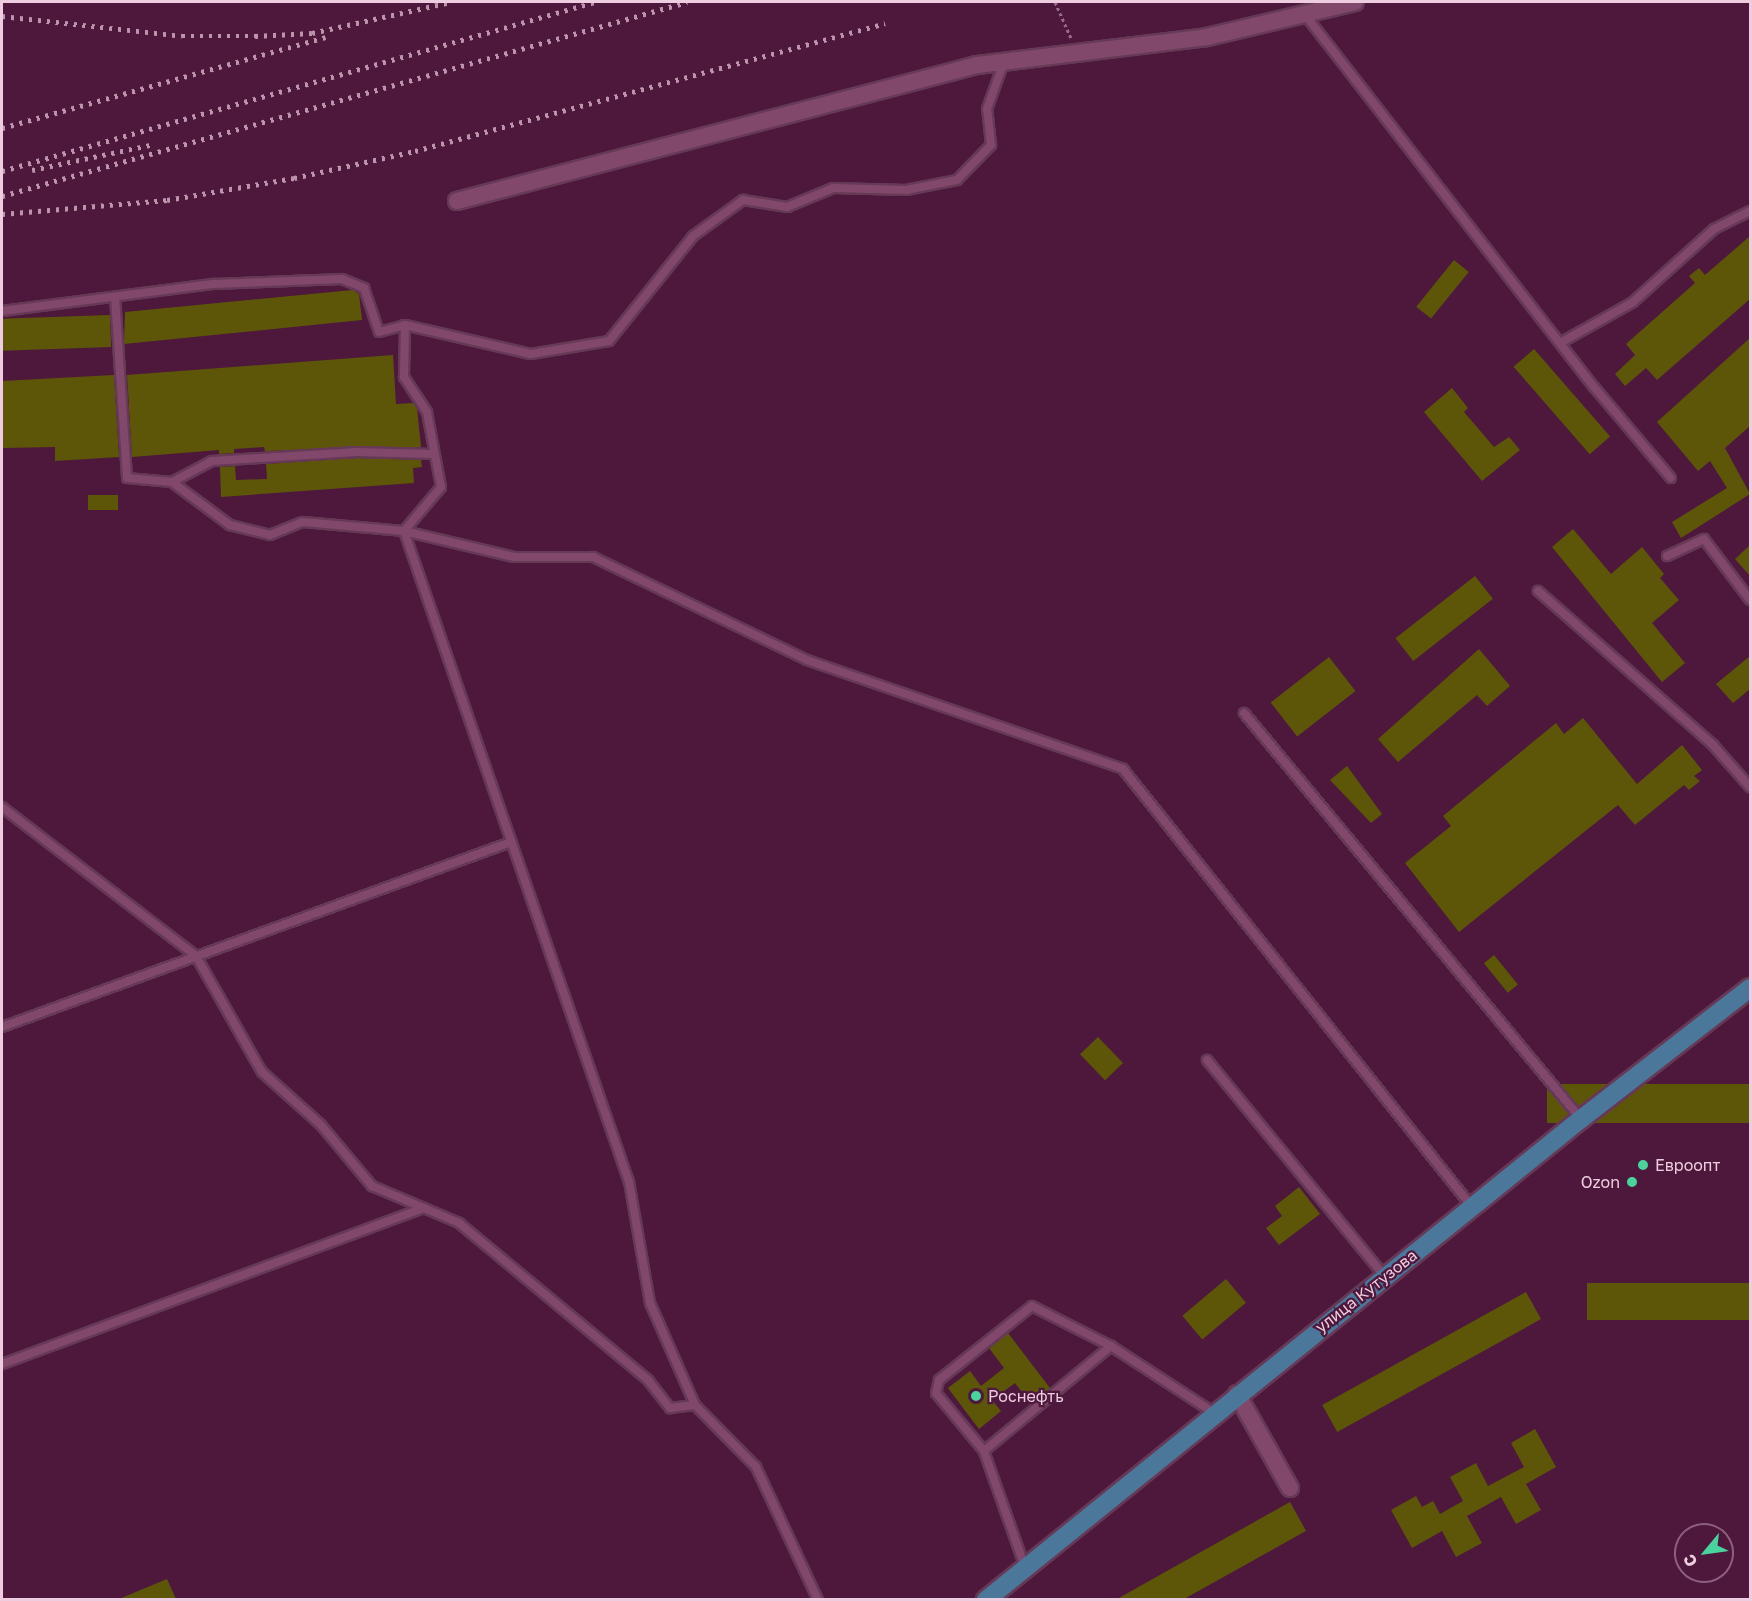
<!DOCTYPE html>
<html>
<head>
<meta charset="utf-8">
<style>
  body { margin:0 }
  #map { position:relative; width:1752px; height:1601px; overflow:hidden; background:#4d183c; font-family:"Golos Text",sans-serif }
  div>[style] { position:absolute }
  .building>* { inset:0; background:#5d5608; transform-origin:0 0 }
  .path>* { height:3px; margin-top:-1.5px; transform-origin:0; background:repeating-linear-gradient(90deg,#986c88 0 3px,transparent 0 6px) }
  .roads { filter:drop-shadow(2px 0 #663957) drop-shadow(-2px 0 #663957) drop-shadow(0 2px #663957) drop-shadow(0 -2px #663957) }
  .service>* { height:8px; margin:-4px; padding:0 4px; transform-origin:4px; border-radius:4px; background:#82486c }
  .minor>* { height:16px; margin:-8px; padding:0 8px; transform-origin:8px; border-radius:8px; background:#82486c }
  .primary>* { height:18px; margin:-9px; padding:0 9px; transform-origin:9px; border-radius:9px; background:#4a779a }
  .rail>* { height:4.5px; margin-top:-2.25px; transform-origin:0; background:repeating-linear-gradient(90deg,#bc94ac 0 3px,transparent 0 9px) }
  .dots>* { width:16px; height:16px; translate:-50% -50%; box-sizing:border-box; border:3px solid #4d183c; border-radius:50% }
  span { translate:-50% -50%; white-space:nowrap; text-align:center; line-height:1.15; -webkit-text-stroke:4.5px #4d183c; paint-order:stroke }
  .poi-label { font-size:16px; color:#efcde0 }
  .left { translate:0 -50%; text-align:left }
  .right { translate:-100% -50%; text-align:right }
  .street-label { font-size:16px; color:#efcde0 }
  .frame { position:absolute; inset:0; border:3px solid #efcde0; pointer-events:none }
  .north { position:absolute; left:1674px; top:1523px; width:60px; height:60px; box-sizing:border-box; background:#4d183c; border:2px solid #8e607e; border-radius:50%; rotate:241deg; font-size:16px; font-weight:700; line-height:24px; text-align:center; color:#efcde0 }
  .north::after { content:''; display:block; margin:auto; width:21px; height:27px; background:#49d49d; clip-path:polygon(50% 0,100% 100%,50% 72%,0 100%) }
</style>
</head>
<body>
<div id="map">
  <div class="building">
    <i style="clip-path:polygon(1750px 236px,1750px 299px,1657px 380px,1646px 368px,1625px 386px,1615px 374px,1635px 355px,1626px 344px,1695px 283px,1689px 276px,1699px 268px,1705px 275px)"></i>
    <i style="left:1454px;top:260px;width:19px;height:60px;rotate:39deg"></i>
    <i style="clip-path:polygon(353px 290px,359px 294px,362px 320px,124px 344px,125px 312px)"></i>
    <i style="left:110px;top:315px;width:32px;height:109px;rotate:88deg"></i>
    <i style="clip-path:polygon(1750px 338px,1750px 426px,1725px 448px,1750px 494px,1681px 538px,1672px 522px,1727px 488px,1710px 461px,1698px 471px,1657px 422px)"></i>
    <i style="left:1534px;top:349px;width:116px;height:27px;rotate:49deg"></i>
    <i style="clip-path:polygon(393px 355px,396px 404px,413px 403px,417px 408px,421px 447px,265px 451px,264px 447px,234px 449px,234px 453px,219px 454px,219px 450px,132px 457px,127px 375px)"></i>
    <i style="clip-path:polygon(114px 375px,119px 457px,55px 461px,55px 447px,2px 448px,2px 381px)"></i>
    <i style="clip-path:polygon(1452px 388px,1468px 408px,1464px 412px,1494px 447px,1509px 437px,1520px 450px,1482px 481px,1424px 412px)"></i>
    <i style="clip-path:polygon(357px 458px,421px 460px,422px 467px,413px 468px,414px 483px,221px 497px,220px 467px,235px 466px,236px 480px,267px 479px,266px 464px)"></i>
    <i style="left:88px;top:495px;width:30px;height:15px"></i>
    <i style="clip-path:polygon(1573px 529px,1611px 574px,1642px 547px,1664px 574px,1660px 578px,1679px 600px,1652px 623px,1685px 663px,1662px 682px,1552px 547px)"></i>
    <i style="clip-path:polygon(1750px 545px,1750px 576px,1735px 559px)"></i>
    <i style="left:1475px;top:576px;width:29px;height:101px;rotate:52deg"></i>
    <i style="clip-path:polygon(1479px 649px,1510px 686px,1487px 706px,1477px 695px,1398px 762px,1378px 739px)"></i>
    <i style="clip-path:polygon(1750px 656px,1750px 689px,1733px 703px,1716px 684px)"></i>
    <i style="left:1329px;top:657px;width:43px;height:74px;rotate:52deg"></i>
    <i style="clip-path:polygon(1583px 718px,1637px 784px,1682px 745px,1702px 770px,1694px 776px,1700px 781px,1689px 790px,1684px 785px,1635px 825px,1618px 805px,1459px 932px,1405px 863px,1451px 826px,1443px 816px,1556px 723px,1564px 734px)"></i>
    <i style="clip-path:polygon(1347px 766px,1382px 814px,1371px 823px,1330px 780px)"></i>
    <i style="left:1494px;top:955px;width:38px;height:13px;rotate:51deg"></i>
    <i style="left:1098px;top:1037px;width:36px;height:25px;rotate:46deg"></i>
    <i style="left:1750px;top:1084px;width:39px;height:203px;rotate:90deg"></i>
    <i style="clip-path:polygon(1299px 1187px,1320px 1214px,1279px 1245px,1266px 1228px,1282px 1216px,1275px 1206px)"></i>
    <i style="left:1226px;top:1279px;width:31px;height:57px;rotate:50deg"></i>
    <i style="left:1750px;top:1283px;width:37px;height:163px;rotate:90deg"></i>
    <i style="left:1526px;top:1292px;width:31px;height:233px;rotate:61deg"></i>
    <i style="clip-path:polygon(1008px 1333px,1050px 1388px,1031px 1404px,1015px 1383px,992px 1400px,1001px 1411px,979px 1429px,948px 1388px,970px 1371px,981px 1386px,1004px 1368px,989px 1348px)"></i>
    <i style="clip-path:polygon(1535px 1429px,1556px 1467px,1526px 1484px,1541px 1510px,1516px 1524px,1501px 1497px,1467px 1516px,1482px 1543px,1456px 1557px,1442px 1531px,1412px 1548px,1391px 1510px,1416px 1496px,1422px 1507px,1433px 1501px,1440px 1514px,1463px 1501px,1450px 1477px,1476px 1463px,1488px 1486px,1524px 1467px,1511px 1443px)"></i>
    <i style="clip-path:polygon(1290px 1502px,1306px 1531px,1184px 1599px,1117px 1599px)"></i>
    <i style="clip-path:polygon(167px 1579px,176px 1599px,119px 1599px)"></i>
  </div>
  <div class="path">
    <i style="left:1055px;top:2px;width:39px;rotate:66deg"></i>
  </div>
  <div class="roads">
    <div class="service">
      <i style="left:1306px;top:16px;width:470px;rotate:52.2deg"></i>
      <i style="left:1594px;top:387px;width:119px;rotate:49.8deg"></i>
      <i style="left:115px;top:297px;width:181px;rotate:86.2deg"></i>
      <i style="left:127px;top:478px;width:45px;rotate:5.1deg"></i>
      <i style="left:172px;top:482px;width:45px;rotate:-27.7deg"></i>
      <i style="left:212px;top:461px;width:145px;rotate:-3.6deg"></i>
      <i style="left:357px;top:452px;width:75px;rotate:1.5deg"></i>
      <i style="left:2px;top:311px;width:214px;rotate:-7.3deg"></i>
      <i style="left:214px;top:284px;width:128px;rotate:-2.2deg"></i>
      <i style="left:342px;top:279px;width:24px;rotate:22deg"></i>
      <i style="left:364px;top:288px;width:46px;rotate:71.2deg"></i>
      <i style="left:379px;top:332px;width:27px;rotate:-15deg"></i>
      <i style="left:1560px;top:343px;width:84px;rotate:-29.3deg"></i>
      <i style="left:1633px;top:302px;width:109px;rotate:-42deg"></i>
      <i style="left:1714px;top:229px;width:40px;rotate:-26.6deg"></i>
      <i style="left:172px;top:482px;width:72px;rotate:36.6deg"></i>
      <i style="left:230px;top:525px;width:41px;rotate:14deg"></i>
      <i style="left:270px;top:535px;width:35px;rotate:-22deg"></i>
      <i style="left:303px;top:522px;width:101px;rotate:5.1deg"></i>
      <i style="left:404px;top:531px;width:113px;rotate:13.3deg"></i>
      <i style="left:514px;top:557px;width:79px"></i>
      <i style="left:593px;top:557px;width:237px;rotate:25.7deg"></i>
      <i style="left:807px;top:660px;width:334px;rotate:19deg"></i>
      <i style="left:1123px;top:769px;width:560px;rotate:51.45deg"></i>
      <i style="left:1667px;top:556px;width:41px;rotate:-24.7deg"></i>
      <i style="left:1704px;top:539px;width:76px;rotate:53deg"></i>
      <i style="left:1538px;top:591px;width:233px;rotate:41.3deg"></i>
      <i style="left:1713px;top:745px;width:56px;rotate:48.6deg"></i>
      <i style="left:1244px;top:713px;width:528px;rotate:50.31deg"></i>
      <i style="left:2px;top:807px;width:245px;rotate:37.5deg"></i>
      <i style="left:196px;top:956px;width:133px;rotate:60.4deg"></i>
      <i style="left:262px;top:1072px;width:79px;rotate:41.9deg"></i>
      <i style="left:321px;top:1125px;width:80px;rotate:50.1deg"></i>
      <i style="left:372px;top:1186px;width:95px;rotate:23deg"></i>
      <i style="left:459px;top:1223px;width:246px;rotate:39.7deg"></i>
      <i style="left:648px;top:1380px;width:36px;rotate:52deg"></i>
      <i style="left:670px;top:1408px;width:25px;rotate:-7deg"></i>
      <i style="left:2px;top:1027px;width:542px;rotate:-19.97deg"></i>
      <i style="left:1207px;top:1060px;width:281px;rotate:50.6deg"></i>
      <i style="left:2px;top:1364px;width:449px;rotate:-20.3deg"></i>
      <i style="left:984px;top:1451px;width:75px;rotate:-129.6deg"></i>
      <i style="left:936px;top:1393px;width:13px;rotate:-77deg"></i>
      <i style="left:939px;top:1380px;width:119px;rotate:-38.5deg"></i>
      <i style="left:1032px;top:1306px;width:89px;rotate:26.9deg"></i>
      <i style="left:1025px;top:1567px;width:123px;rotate:-109.5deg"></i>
      <i style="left:984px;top:1451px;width:165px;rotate:-39.6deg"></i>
      <i style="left:1111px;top:1346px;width:123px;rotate:33deg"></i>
      <i style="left:818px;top:1600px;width:147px;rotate:-115deg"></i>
      <i style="left:756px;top:1467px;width:87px;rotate:-134.5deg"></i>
      <i style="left:695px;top:1405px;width:111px;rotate:-113.8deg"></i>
      <i style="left:650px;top:1303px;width:123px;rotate:-99.8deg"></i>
      <i style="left:629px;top:1182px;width:689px;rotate:-109.07deg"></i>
      <i style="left:404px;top:531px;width:57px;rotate:-49.9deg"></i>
      <i style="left:441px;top:487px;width:76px;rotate:-100.6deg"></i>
      <i style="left:427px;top:412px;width:42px;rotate:-123.3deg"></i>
      <i style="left:404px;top:377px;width:52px;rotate:-88.9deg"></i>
      <i style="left:405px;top:325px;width:129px;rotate:13deg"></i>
      <i style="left:531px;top:354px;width:79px;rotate:-9.5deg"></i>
      <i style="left:609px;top:341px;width:134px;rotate:-51.3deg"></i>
      <i style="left:693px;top:236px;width:62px;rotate:-35.8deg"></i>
      <i style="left:743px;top:200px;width:45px;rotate:9deg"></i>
      <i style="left:787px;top:207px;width:50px;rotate:-22.4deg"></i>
      <i style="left:833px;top:188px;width:73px;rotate:1.6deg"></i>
      <i style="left:906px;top:190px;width:52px;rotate:-11.1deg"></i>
      <i style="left:957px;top:180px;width:49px;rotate:-45.8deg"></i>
      <i style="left:991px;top:145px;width:36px;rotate:-96deg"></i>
      <i style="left:987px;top:109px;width:50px;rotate:-70.1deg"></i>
    </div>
    <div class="minor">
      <i style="left:457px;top:201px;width:537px;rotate:-14.66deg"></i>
      <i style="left:977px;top:65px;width:232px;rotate:-6.9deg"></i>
      <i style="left:1207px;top:37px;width:152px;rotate:-13.3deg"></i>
      <i style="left:1237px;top:1394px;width:108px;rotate:60.6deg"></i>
    </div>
    <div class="primary">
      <i style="left:986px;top:1600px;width:765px;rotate:-38.95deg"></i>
      <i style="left:1581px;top:1119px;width:214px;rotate:-37.8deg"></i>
    </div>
  </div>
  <div class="rail">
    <i style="left:2px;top:16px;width:181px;rotate:6.3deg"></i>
    <i style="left:182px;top:36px;width:73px"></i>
    <i style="left:255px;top:36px;width:57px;rotate:-3deg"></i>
    <i style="left:312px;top:33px;width:142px;rotate:-12.6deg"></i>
    <i style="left:2px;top:128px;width:336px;rotate:-15.7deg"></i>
    <i style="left:32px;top:170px;width:121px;rotate:-12deg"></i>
    <i style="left:2px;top:171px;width:617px;rotate:-15.91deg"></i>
    <i style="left:2px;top:196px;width:712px;rotate:-15.81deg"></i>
    <i style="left:2px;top:214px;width:166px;rotate:-4.8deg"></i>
    <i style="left:167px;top:200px;width:129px;rotate:-9.8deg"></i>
    <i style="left:294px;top:178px;width:124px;rotate:-12.6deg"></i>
    <i style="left:415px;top:151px;width:487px;rotate:-15.2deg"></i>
  </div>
  <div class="dots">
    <i style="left:1643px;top:1165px;background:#49d49d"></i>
    <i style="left:1632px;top:1182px;background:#49d49d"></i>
    <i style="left:976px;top:1396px;background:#49d49d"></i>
  </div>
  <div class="poi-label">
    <span class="left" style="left:1655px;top:1165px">Евроопт</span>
    <span class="right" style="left:1620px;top:1182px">Ozon</span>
    <span class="left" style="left:988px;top:1396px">Роснефть</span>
  </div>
  <div class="street-label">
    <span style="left:1366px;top:1291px;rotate:-38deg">улица Кутузова</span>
  </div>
  <div class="frame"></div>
  <div class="north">С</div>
</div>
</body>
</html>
